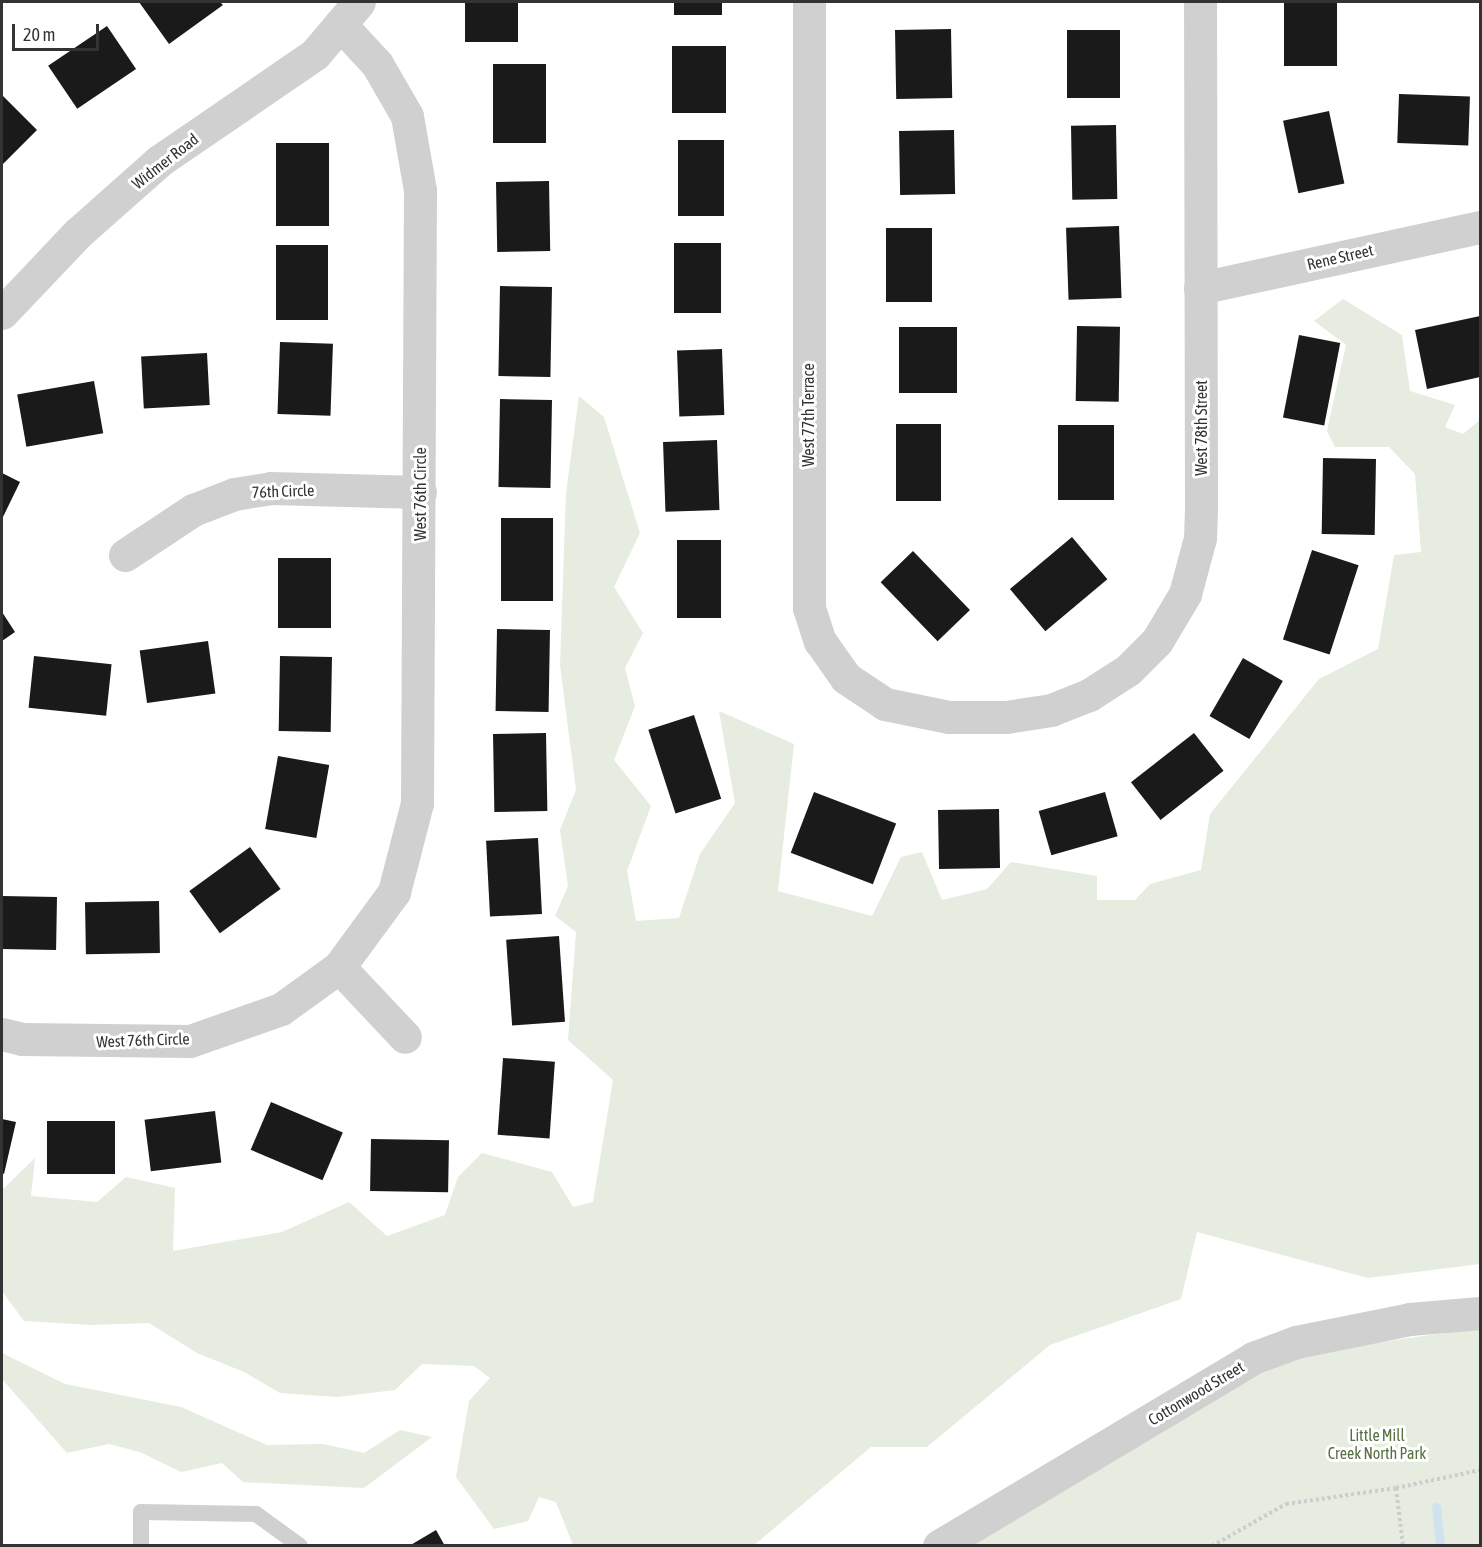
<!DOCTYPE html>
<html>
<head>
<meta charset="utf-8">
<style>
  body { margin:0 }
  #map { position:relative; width:1482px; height:1547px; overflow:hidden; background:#fff; font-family:"Asap Condensed",sans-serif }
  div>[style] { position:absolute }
  .green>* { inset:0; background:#e6ecdf }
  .stream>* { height:9px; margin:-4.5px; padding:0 4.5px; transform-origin:4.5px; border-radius:4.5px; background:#cfe2ee }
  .building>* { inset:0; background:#1a1a1a; transform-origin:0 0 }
  .path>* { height:4px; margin-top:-2px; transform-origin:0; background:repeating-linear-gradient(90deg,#cdcdcd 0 3px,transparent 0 6px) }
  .lane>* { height:16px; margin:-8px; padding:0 8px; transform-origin:8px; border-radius:8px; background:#d0d0d0 }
  .street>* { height:33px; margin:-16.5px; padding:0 16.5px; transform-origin:16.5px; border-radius:16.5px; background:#d0d0d0 }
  span { translate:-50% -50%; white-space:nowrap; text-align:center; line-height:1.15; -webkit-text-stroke:6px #fff; paint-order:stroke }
  .street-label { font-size:16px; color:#333 }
  .park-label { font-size:16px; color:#56703f }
  .frame { position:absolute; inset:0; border:3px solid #333; pointer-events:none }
  .scale { position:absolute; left:12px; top:24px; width:87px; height:27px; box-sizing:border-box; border:3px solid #333; border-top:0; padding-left:8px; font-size:18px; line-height:21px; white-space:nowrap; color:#333; -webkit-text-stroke:4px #fff; paint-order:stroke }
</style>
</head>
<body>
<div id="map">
  <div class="green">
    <i style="clip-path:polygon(1343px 299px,1402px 335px,1410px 391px,1455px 405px,1445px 427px,1463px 434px,1480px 420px,1480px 1264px,1368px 1278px,1197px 1232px,1181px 1299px,1050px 1345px,927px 1447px,871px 1447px,753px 1546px,573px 1545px,556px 1502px,539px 1497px,528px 1521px,494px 1529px,456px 1477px,469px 1401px,490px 1378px,474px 1366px,422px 1364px,395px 1390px,338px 1397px,280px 1393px,244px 1372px,197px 1353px,149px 1323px,91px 1325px,24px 1321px,2px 1291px,2px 1190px,35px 1158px,31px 1196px,97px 1202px,126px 1177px,175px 1188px,173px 1251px,282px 1232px,349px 1202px,387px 1236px,445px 1215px,458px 1177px,482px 1153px,552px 1172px,573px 1207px,593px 1202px,613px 1080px,568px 1040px,576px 932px,555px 916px,568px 886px,560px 830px,576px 790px,560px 665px,566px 493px,579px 396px,604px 417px,640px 533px,614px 587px,643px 633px,625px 668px,635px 706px,614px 760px,651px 806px,627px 871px,636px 921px,679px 918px,700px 854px,735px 803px,719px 711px,794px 744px,778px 891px,872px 916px,901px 857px,922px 852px,942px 900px,987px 889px,1011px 862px,1097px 876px,1097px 900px,1135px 900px,1150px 884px,1201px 870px,1210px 814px,1319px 679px,1378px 649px,1394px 555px,1421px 552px,1415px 474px,1389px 447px,1335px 447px,1327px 431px,1346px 345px,1314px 321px)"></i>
    <i style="clip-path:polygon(1480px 1328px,1480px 1545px,970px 1546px,1236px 1385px,1310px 1352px)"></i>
    <i style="clip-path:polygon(2px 1353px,65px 1384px,181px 1407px,267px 1445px,323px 1444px,364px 1453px,400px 1430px,432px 1437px,364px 1488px,243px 1482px,222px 1463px,181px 1472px,140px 1452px,109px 1444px,67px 1453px,2px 1379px)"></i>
  </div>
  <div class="stream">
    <i style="left:1436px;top:1507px;width:39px;rotate:84deg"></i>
  </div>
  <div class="building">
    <i style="clip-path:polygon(139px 2px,220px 2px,223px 5px,169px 44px)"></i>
    <i style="left:465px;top:2px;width:53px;height:40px"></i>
    <i style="left:674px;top:2px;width:48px;height:13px"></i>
    <i style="left:1284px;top:2px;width:53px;height:64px"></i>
    <i style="left:107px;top:26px;width:52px;height:71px;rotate:56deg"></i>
    <i style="left:951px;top:29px;width:69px;height:56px;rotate:89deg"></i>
    <i style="left:1067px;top:30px;width:53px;height:68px"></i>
    <i style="left:672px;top:46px;width:54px;height:67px"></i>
    <i style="left:493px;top:64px;width:53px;height:79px"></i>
    <i style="left:1399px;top:94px;width:71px;height:49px;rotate:2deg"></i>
    <i style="clip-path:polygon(2px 95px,37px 130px,2px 165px)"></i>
    <i style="left:1329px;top:111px;width:74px;height:47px;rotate:78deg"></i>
    <i style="left:1116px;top:125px;width:74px;height:45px;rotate:89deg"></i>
    <i style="left:954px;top:130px;width:64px;height:55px;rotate:89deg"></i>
    <i style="left:678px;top:140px;width:46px;height:76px"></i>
    <i style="left:276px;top:143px;width:53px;height:83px"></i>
    <i style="left:549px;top:181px;width:70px;height:53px;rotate:89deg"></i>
    <i style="left:1119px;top:226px;width:72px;height:53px;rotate:88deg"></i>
    <i style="left:886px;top:228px;width:46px;height:74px"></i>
    <i style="left:674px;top:243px;width:47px;height:70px"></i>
    <i style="left:276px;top:245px;width:52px;height:75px"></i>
    <i style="left:500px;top:286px;width:52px;height:90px;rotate:1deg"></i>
    <i style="clip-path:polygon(1480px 316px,1480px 377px,1427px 389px,1415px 330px)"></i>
    <i style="left:1077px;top:326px;width:43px;height:75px;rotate:1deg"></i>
    <i style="left:899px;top:327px;width:58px;height:66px"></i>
    <i style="left:1299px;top:335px;width:42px;height:84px;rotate:11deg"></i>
    <i style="left:280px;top:342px;width:53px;height:72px;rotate:2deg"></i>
    <i style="left:722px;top:349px;width:66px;height:45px;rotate:88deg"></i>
    <i style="left:207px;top:353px;width:52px;height:66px;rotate:87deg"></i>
    <i style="left:94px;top:381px;width:53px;height:78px;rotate:80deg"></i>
    <i style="left:500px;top:399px;width:52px;height:88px;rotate:1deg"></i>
    <i style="left:896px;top:424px;width:45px;height:77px"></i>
    <i style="left:1058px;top:425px;width:56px;height:75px"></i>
    <i style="left:717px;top:440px;width:70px;height:54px;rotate:88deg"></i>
    <i style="left:1323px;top:458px;width:53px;height:76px;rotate:1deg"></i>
    <i style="clip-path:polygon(2px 473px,20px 482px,2px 519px)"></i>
    <i style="left:501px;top:518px;width:52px;height:83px"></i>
    <i style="left:1072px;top:537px;width:55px;height:81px;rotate:50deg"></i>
    <i style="left:677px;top:540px;width:44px;height:78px"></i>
    <i style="left:1312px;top:550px;width:49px;height:94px;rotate:18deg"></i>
    <i style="left:913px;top:551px;width:82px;height:45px;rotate:46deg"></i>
    <i style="left:278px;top:558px;width:53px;height:70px"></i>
    <i style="clip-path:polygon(2px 612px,15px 632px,2px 641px)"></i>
    <i style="left:497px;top:629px;width:53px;height:82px;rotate:1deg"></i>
    <i style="left:208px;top:641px;width:53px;height:69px;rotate:82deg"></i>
    <i style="left:34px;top:656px;width:78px;height:52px;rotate:6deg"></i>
    <i style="left:280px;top:656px;width:52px;height:75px;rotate:1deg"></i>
    <i style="left:1243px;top:658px;width:46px;height:67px;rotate:30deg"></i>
    <i style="left:694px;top:715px;width:88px;height:48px;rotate:72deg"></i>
    <i style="left:546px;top:733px;width:78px;height:53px;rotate:89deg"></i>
    <i style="left:1194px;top:733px;width:48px;height:80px;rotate:52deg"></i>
    <i style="left:278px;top:756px;width:52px;height:74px;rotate:10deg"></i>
    <i style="left:814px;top:792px;width:88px;height:65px;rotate:21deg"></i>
    <i style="left:1105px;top:792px;width:46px;height:69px;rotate:74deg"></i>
    <i style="left:999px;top:809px;width:59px;height:61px;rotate:89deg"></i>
    <i style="left:538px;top:838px;width:76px;height:52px;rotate:87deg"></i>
    <i style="left:250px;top:847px;width:52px;height:75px;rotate:54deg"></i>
    <i style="left:2px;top:896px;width:55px;height:53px;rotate:1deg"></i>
    <i style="left:159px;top:901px;width:52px;height:74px;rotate:89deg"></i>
    <i style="left:559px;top:936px;width:86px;height:53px;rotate:86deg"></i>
    <i style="left:503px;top:1058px;width:52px;height:77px;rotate:4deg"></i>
    <i style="left:271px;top:1102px;width:78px;height:52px;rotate:23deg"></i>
    <i style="left:215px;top:1111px;width:52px;height:71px;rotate:83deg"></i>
    <i style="clip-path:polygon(2px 1119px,16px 1122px,4px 1174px,2px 1173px)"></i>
    <i style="left:115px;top:1121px;width:53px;height:68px;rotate:90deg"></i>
    <i style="left:371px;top:1139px;width:78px;height:52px;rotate:1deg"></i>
    <i style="clip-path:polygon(436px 1530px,445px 1546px,409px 1546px)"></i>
  </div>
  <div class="path">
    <i style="left:1396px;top:1488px;width:58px;rotate:83.1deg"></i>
    <i style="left:1212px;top:1546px;width:85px;rotate:-29.6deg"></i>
    <i style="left:1286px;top:1504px;width:111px;rotate:-8.3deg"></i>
    <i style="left:1396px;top:1488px;width:86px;rotate:-12.1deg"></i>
  </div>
  <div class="lane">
    <i style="left:141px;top:1546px;width:34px;rotate:-90deg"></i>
    <i style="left:141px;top:1512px;width:115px;rotate:1deg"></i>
    <i style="left:256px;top:1514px;width:54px;rotate:36deg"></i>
  </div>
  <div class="street">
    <i style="left:809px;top:2px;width:606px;rotate:90deg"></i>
    <i style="left:809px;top:608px;width:35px;rotate:72deg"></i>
    <i style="left:820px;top:641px;width:45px;rotate:54.9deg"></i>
    <i style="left:846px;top:678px;width:47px;rotate:33.7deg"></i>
    <i style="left:885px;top:704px;width:65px;rotate:11.5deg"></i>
    <i style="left:949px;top:717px;width:57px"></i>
    <i style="left:1006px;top:717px;width:46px;rotate:-8.8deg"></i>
    <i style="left:1051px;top:710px;width:41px;rotate:-21.5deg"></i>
    <i style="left:1089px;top:695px;width:46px;rotate:-32.7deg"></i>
    <i style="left:1128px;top:670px;width:41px;rotate:-45deg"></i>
    <i style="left:1157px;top:641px;width:55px;rotate:-59.2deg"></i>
    <i style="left:1185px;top:594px;width:58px;rotate:-75deg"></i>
    <i style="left:1200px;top:538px;width:32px;rotate:-88deg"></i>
    <i style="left:1201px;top:506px;width:504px;rotate:-90.11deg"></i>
    <i style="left:1200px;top:288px;width:287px;rotate:-12.3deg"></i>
    <i style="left:2px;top:313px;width:110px;rotate:-46.5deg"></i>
    <i style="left:78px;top:233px;width:108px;rotate:-41.6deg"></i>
    <i style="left:159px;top:161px;width:189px;rotate:-34.4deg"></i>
    <i style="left:315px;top:54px;width:68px;rotate:-49.8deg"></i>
    <i style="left:125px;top:555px;width:82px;rotate:-33.5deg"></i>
    <i style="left:193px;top:510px;width:44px;rotate:-21.3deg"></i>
    <i style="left:234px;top:494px;width:37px;rotate:-9deg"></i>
    <i style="left:271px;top:488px;width:149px;rotate:1.5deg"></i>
    <i style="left:339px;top:967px;width:96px;rotate:46.7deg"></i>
    <i style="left:2px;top:1034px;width:21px;rotate:14deg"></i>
    <i style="left:22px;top:1039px;width:168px;rotate:0.7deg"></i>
    <i style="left:190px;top:1041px;width:96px;rotate:-19.4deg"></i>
    <i style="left:281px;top:1009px;width:72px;rotate:-35.9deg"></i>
    <i style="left:339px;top:967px;width:93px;rotate:-53.7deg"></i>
    <i style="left:394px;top:892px;width:92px;rotate:-75.5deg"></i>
    <i style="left:417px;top:803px;width:613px;rotate:-89.72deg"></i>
    <i style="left:420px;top:190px;width:75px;rotate:-100deg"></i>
    <i style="left:407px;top:116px;width:60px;rotate:-120deg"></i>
    <i style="left:377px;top:64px;width:54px;rotate:-132.8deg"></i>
    <i style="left:939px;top:1546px;width:366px;rotate:-30.9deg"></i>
    <i style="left:1253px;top:1358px;width:46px;rotate:-20.4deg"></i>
    <i style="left:1296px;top:1342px;width:116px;rotate:-11.4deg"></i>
    <i style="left:1410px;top:1319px;width:70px;rotate:-4.9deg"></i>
  </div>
  <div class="street-label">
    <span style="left:165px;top:161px;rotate:-38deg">Widmer Road</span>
    <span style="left:1340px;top:257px;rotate:-13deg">Rene Street</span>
    <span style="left:808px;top:415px;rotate:-90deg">West 77th Terrace</span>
    <span style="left:1201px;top:428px;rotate:-90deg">West 78th Street</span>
    <span style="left:283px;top:491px;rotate:-2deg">76th Circle</span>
    <span style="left:420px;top:494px;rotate:-90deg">West 76th Circle</span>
    <span style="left:143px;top:1040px;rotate:-2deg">West 76th Circle</span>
    <span style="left:1196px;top:1393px;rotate:-31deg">Cottonwood Street</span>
  </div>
  <div class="park-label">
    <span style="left:1377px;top:1444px">Little Mill<br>Creek North Park</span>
  </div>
  <div class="frame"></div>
  <div class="scale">20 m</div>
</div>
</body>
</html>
